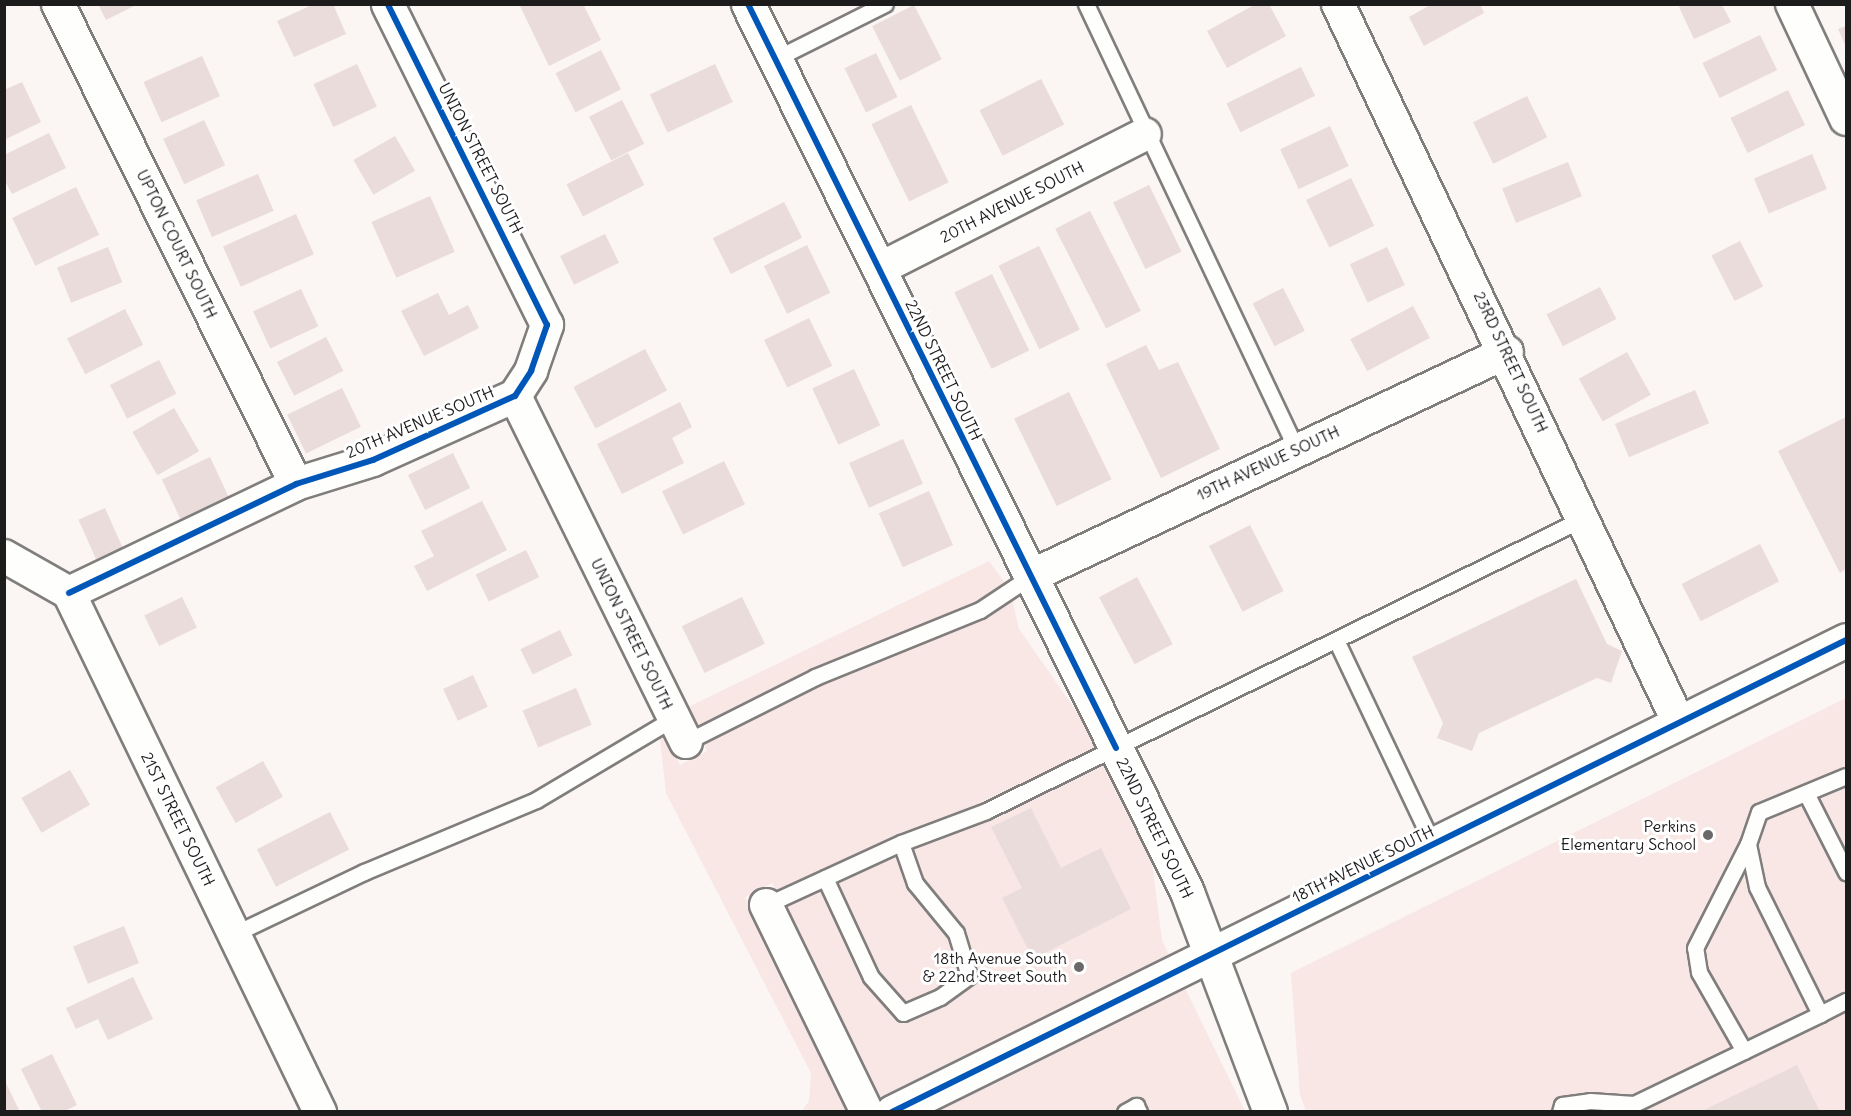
<!DOCTYPE html>
<html>
<head>
<meta charset="utf-8">
<style>
  body { margin:0 }
  #map { position:relative; width:1851px; height:1116px; overflow:hidden; background:#fbf5f4; font-family:Delius,sans-serif }
  div>[style] { position:absolute }
  .built>* { inset:0; background:#f8e7e5 }
  .building>* { inset:0; background:#eadcda; transform-origin:0 0 }
  .roads { filter:drop-shadow(2px 0 #807e7d) drop-shadow(-2px 0 #807e7d) drop-shadow(0 2px #807e7d) drop-shadow(0 -2px #807e7d) }
  .lane>* { height:15px; margin:-7.5px; padding:0 7.5px; transform-origin:7.5px; border-radius:7.5px; background:#fefefd }
  .street>* { height:32px; margin:-16px; padding:0 16px; transform-origin:16px; border-radius:16px; background:#fefefd }
  .secondary>* { height:33px; margin:-16.5px; padding:0 16.5px; transform-origin:16.5px; border-radius:16.5px; background:#fefefd }
  .cycleway>* { height:6px; margin:-3px; padding:0 3px; transform-origin:3px; border-radius:3px; background:#0057b8 }
  .dots>* { width:16px; height:16px; translate:-50% -50%; box-sizing:border-box; border:3px solid #fff; border-radius:50% }
  span { translate:-50% -50%; white-space:nowrap; text-align:center; line-height:1.15; -webkit-text-stroke:6px #fff; paint-order:stroke }
  .street-label { font-size:16px; color:#1c1c1c }
  .poi-label { font-size:16px; color:#1c1c1c }
  .right { translate:-100% -50%; text-align:right }
  .frame { position:absolute; inset:0; border:6px solid #1c1c1c; pointer-events:none }
</style>
</head>
<body>
<div id="map">
  <div class="built">
    <i style="clip-path:polygon(989px 561px,1010px 590px,1019px 629px,1088px 728px,1152px 864px,1162px 940px,1169px 955px,878px 1098px,772px 883px,745px 897px,850px 1111px,802px 1111px,809px 1101px,811px 1073px,666px 793px,658px 721px,680px 765px,707px 751px,686px 708px)"></i>
    <i style="clip-path:polygon(1846px 698px,1846px 1111px,1306px 1111px,1300px 1095px,1291px 973px)"></i>
    <i style="clip-path:polygon(1184px 986px,1245px 1111px,930px 1112px)"></i>
  </div>
  <div class="building">
    <i style="clip-path:polygon(98px 4px,138px 4px,106px 20px)"></i>
    <i style="clip-path:polygon(314px 4px,333px 4px,346px 34px,294px 57px,277px 21px)"></i>
    <i style="clip-path:polygon(519px 4px,583px 4px,601px 40px,549px 66px)"></i>
    <i style="clip-path:polygon(1256px 4px,1269px 4px,1286px 36px,1227px 68px,1207px 31px)"></i>
    <i style="clip-path:polygon(1432px 4px,1480px 4px,1484px 13px,1424px 46px,1409px 17px)"></i>
    <i style="left:914px;top:5px;width:61px;height:47px;rotate:63deg"></i>
    <i style="clip-path:polygon(1684px 5px,1722px 5px,1731px 22px,1694px 39px,1679px 7px)"></i>
    <i style="clip-path:polygon(1846px 26px,1846px 47px,1838px 29px)"></i>
    <i style="left:1760px;top:35px;width:39px;height:64px;rotate:64deg"></i>
    <i style="left:601px;top:50px;width:44px;height:51px;rotate:63deg"></i>
    <i style="left:876px;top:53px;width:49px;height:35px;rotate:64deg"></i>
    <i style="left:202px;top:56px;width:44px;height:64px;rotate:66deg"></i>
    <i style="left:357px;top:64px;width:47px;height:48px;rotate:65deg"></i>
    <i style="left:715px;top:64px;width:42px;height:72px;rotate:65deg"></i>
    <i style="left:1301px;top:67px;width:32px;height:83px;rotate:64deg"></i>
    <i style="left:1041px;top:79px;width:51px;height:69px;rotate:63deg"></i>
    <i style="clip-path:polygon(22px 82px,41px 122px,4px 140px,4px 90px)"></i>
    <i style="left:1788px;top:90px;width:39px;height:64px;rotate:64deg"></i>
    <i style="left:1527px;top:96px;width:46px;height:60px;rotate:64deg"></i>
    <i style="left:622px;top:100px;width:49px;height:37px;rotate:63deg"></i>
    <i style="left:911px;top:105px;width:86px;height:44px;rotate:64deg"></i>
    <i style="left:204px;top:120px;width:50px;height:45px;rotate:65deg"></i>
    <i style="left:1330px;top:126px;width:44px;height:55px;rotate:65deg"></i>
    <i style="clip-path:polygon(49px 133px,66px 168px,12px 194px,4px 179px,4px 155px)"></i>
    <i style="left:395px;top:136px;width:40px;height:48px;rotate:60deg"></i>
    <i style="left:628px;top:153px;width:36px;height:69px;rotate:63deg"></i>
    <i style="left:1812px;top:154px;width:38px;height:63px;rotate:67deg"></i>
    <i style="left:1568px;top:162px;width:37px;height:71px;rotate:68deg"></i>
    <i style="left:258px;top:174px;width:40px;height:67px;rotate:67deg"></i>
    <i style="left:1351px;top:178px;width:53px;height:50px;rotate:64deg"></i>
    <i style="left:1149px;top:185px;width:74px;height:40px;rotate:64deg"></i>
    <i style="left:76px;top:187px;width:53px;height:71px;rotate:64deg"></i>
    <i style="left:430px;top:196px;width:61px;height:64px;rotate:66deg"></i>
    <i style="left:784px;top:202px;width:40px;height:80px;rotate:63deg"></i>
    <i style="left:1090px;top:211px;width:112px;height:39px;rotate:63deg"></i>
    <i style="left:296px;top:214px;width:44px;height:80px;rotate:66deg"></i>
    <i style="left:605px;top:234px;width:32px;height:50px;rotate:64deg"></i>
    <i style="left:1740px;top:241px;width:51px;height:32px;rotate:63deg"></i>
    <i style="left:807px;top:245px;width:53px;height:48px;rotate:64deg"></i>
    <i style="left:1039px;top:246px;width:93px;height:45px;rotate:64deg"></i>
    <i style="left:108px;top:247px;width:38px;height:55px;rotate:68deg"></i>
    <i style="left:1387px;top:247px;width:42px;height:41px;rotate:65deg"></i>
    <i style="left:992px;top:274px;width:85px;height:42px;rotate:64deg"></i>
    <i style="left:1600px;top:287px;width:36px;height:60px;rotate:63deg"></i>
    <i style="left:1283px;top:288px;width:48px;height:34px;rotate:63deg"></i>
    <i style="left:301px;top:289px;width:41px;height:53px;rotate:65deg"></i>
    <i style="clip-path:polygon(438px 293px,449px 315px,468px 305px,479px 328px,424px 356px,401px 311px)"></i>
    <i style="left:1413px;top:306px;width:36px;height:71px;rotate:62deg"></i>
    <i style="left:125px;top:309px;width:40px;height:65px;rotate:63deg"></i>
    <i style="left:809px;top:318px;width:53px;height:50px;rotate:64deg"></i>
    <i style="left:326px;top:337px;width:38px;height:55px;rotate:63deg"></i>
    <i style="clip-path:polygon(1146px 345px,1159px 370px,1178px 362px,1220px 449px,1161px 478px,1106px 364px)"></i>
    <i style="left:645px;top:349px;width:47px;height:81px;rotate:62deg"></i>
    <i style="left:1627px;top:352px;width:49px;height:55px;rotate:61deg"></i>
    <i style="left:159px;top:360px;width:38px;height:55px;rotate:63deg"></i>
    <i style="left:854px;top:369px;width:62px;height:46px;rotate:65deg"></i>
    <i style="left:342px;top:388px;width:43px;height:61px;rotate:64deg"></i>
    <i style="left:1695px;top:390px;width:36px;height:87px;rotate:67deg"></i>
    <i style="left:1069px;top:392px;width:97px;height:61px;rotate:64deg"></i>
    <i style="clip-path:polygon(680px 402px,692px 427px,672px 438px,684px 463px,622px 494px,597px 444px)"></i>
    <i style="left:174px;top:408px;width:50px;height:48px;rotate:60deg"></i>
    <i style="clip-path:polygon(1846px 417px,1846px 569px,1840px 573px,1778px 451px)"></i>
    <i style="left:903px;top:439px;width:49px;height:59px;rotate:66deg"></i>
    <i style="left:453px;top:453px;width:39px;height:50px;rotate:64deg"></i>
    <i style="left:210px;top:457px;width:44px;height:53px;rotate:65deg"></i>
    <i style="left:724px;top:461px;width:48px;height:69px;rotate:64deg"></i>
    <i style="left:929px;top:491px;width:59px;height:55px;rotate:66deg"></i>
    <i style="clip-path:polygon(482px 501px,507px 550px,427px 591px,414px 566px,434px 556px,421px 531px)"></i>
    <i style="left:105px;top:508px;width:43px;height:29px;rotate:66deg"></i>
    <i style="left:1250px;top:525px;width:74px;height:46px;rotate:63deg"></i>
    <i style="left:1760px;top:544px;width:42px;height:88px;rotate:63deg"></i>
    <i style="left:526px;top:550px;width:30px;height:56px;rotate:64deg"></i>
    <i style="left:1137px;top:577px;width:76px;height:43px;rotate:62deg"></i>
    <i style="clip-path:polygon(1576px 579px,1607px 644px,1622px 651px,1611px 683px,1597px 678px,1479px 733px,1472px 751px,1437px 738px,1443px 723px,1412px 657px)"></i>
    <i style="left:182px;top:597px;width:34px;height:42px;rotate:64deg"></i>
    <i style="left:742px;top:597px;width:52px;height:67px;rotate:64deg"></i>
    <i style="left:560px;top:630px;width:28px;height:44px;rotate:64deg"></i>
    <i style="left:473px;top:675px;width:35px;height:33px;rotate:65deg"></i>
    <i style="left:576px;top:688px;width:40px;height:58px;rotate:67deg"></i>
    <i style="left:263px;top:761px;width:41px;height:54px;rotate:61deg"></i>
    <i style="left:70px;top:770px;width:40px;height:56px;rotate:60deg"></i>
    <i style="clip-path:polygon(1031px 808px,1061px 868px,1101px 848px,1131px 909px,1033px 959px,1002px 898px,1022px 888px,991px 827px)"></i>
    <i style="left:330px;top:812px;width:42px;height:82px;rotate:63deg"></i>
    <i style="left:124px;top:926px;width:40px;height:55px;rotate:68deg"></i>
    <i style="clip-path:polygon(133px 977px,153px 1019px,108px 1040px,98px 1019px,76px 1029px,66px 1008px)"></i>
    <i style="clip-path:polygon(52px 1054px,77px 1105px,63px 1112px,42px 1112px,21px 1069px)"></i>
    <i style="clip-path:polygon(1797px 1065px,1820px 1112px,1707px 1112px,1706px 1109px)"></i>
    <i style="clip-path:polygon(4px 1079px,20px 1112px,4px 1112px)"></i>
  </div>
  <div class="roads">
    <div class="lane">
      <i style="left:1086px;top:4px;width:492px;rotate:64.7deg"></i>
      <i style="left:775px;top:59px;width:123px;rotate:-26.6deg"></i>
      <i style="left:1336px;top:640px;width:226px;rotate:64.6deg"></i>
      <i style="left:686px;top:742px;width:144px;rotate:-26.7deg"></i>
      <i style="left:815px;top:677px;width:178px;rotate:-22.1deg"></i>
      <i style="left:980px;top:610px;width:61px;rotate:-33.7deg"></i>
      <i style="left:1846px;top:776px;width:94px;rotate:157.5deg"></i>
      <i style="left:1759px;top:812px;width:34px;rotate:109deg"></i>
      <i style="left:1748px;top:844px;width:44px;rotate:78.2deg"></i>
      <i style="left:1757px;top:887px;width:142px;rotate:63.6deg"></i>
      <i style="left:1820px;top:1014px;width:29px;rotate:-27deg"></i>
      <i style="left:1806px;top:793px;width:89px;rotate:63.1deg"></i>
      <i style="left:825px;top:878px;width:109px;rotate:65.1deg"></i>
      <i style="left:871px;top:977px;width:48px;rotate:48.4deg"></i>
      <i style="left:903px;top:1013px;width:40px;rotate:-23.4deg"></i>
      <i style="left:940px;top:997px;width:36px;rotate:-36deg"></i>
      <i style="left:969px;top:976px;width:45px;rotate:-106.8deg"></i>
      <i style="left:956px;top:933px;width:65px;rotate:-129.4deg"></i>
      <i style="left:915px;top:883px;width:42px;rotate:-109.3deg"></i>
      <i style="left:766px;top:905px;width:149px;rotate:-24.7deg"></i>
      <i style="left:901px;top:843px;width:91px;rotate:-20.6deg"></i>
      <i style="left:986px;top:811px;width:666px;rotate:-26.1deg"></i>
      <i style="left:234px;top:934px;width:144px;rotate:-25.5deg"></i>
      <i style="left:364px;top:872px;width:186px;rotate:-22.7deg"></i>
      <i style="left:536px;top:800px;width:161px;rotate:-30.7deg"></i>
      <i style="left:1744px;top:1051px;width:91px;rotate:-119.7deg"></i>
      <i style="left:1699px;top:972px;width:24px;rotate:-99deg"></i>
      <i style="left:1695px;top:948px;width:117px;rotate:-63deg"></i>
      <i style="left:1125px;top:1112px;width:13px;rotate:-29deg"></i>
      <i style="left:1136px;top:1106px;width:7px;rotate:63deg"></i>
      <i style="left:1560px;top:1112px;width:7px;rotate:-74deg"></i>
      <i style="left:1562px;top:1105px;width:28px;rotate:-8deg"></i>
      <i style="left:1590px;top:1101px;width:44px;rotate:3.9deg"></i>
      <i style="left:1634px;top:1104px;width:207px;rotate:-25.8deg"></i>
    </div>
    <div class="street">
      <i style="left:58px;top:4px;width:536px;rotate:63.63deg"></i>
      <i style="left:1338px;top:4px;width:796px;rotate:64.63deg"></i>
      <i style="left:1792px;top:4px;width:127px;rotate:64.8deg"></i>
      <i style="left:879px;top:269px;width:298px;rotate:-26.9deg"></i>
      <i style="left:515px;top:396px;width:386px;rotate:63.7deg"></i>
      <i style="left:4px;top:556px;width:75px;rotate:29.6deg"></i>
      <i style="left:69px;top:593px;width:577px;rotate:64.19deg"></i>
      <i style="left:1031px;top:576px;width:526px;rotate:-25.2deg"></i>
      <i style="left:69px;top:593px;width:252px;rotate:-25.6deg"></i>
      <i style="left:296px;top:484px;width:81px;rotate:-17.3deg"></i>
      <i style="left:373px;top:460px;width:156px;rotate:-24.3deg"></i>
      <i style="left:515px;top:396px;width:30px;rotate:-57deg"></i>
      <i style="left:531px;top:371px;width:49px;rotate:-70.8deg"></i>
      <i style="left:547px;top:325px;width:358px;rotate:-116.4deg"></i>
      <i style="left:766px;top:905px;width:230px;rotate:64deg"></i>
    </div>
    <div class="secondary">
      <i style="left:748px;top:4px;width:991px;rotate:63.69deg"></i>
      <i style="left:1187px;top:892px;width:235px;rotate:69.3deg"></i>
      <i style="left:892px;top:1112px;width:1064px;rotate:-26.32deg"></i>
    </div>
  </div>
  <div class="cycleway">
    <i style="left:748px;top:4px;width:830px;rotate:63.68deg"></i>
    <i style="left:69px;top:593px;width:252px;rotate:-25.6deg"></i>
    <i style="left:296px;top:484px;width:81px;rotate:-17.3deg"></i>
    <i style="left:373px;top:460px;width:156px;rotate:-24.3deg"></i>
    <i style="left:515px;top:396px;width:30px;rotate:-57deg"></i>
    <i style="left:531px;top:371px;width:49px;rotate:-70.8deg"></i>
    <i style="left:547px;top:325px;width:358px;rotate:-116.4deg"></i>
    <i style="left:892px;top:1112px;width:1064px;rotate:-26.32deg"></i>
  </div>
  <div class="dots">
    <i style="left:1708px;top:835px;background:#6a6868"></i>
    <i style="left:1079px;top:967px;background:#6a6868"></i>
  </div>
  <div class="street-label">
    <span style="left:481px;top:158px;rotate:63deg">UNION STREET SOUTH</span>
    <span style="left:1012px;top:202px;rotate:-27deg">20TH AVENUE SOUTH</span>
    <span style="left:177px;top:244px;rotate:64deg">UPTON COURT SOUTH</span>
    <span style="left:1511px;top:362px;rotate:65deg">23RD STREET SOUTH</span>
    <span style="left:944px;top:370px;rotate:64deg">22ND STREET SOUTH</span>
    <span style="left:420px;top:422px;rotate:-23deg">20TH AVENUE SOUTH</span>
    <span style="left:1268px;top:463px;rotate:-25deg">19TH AVENUE SOUTH</span>
    <span style="left:632px;top:634px;rotate:64deg">UNION STREET SOUTH</span>
    <span style="left:178px;top:819px;rotate:64deg">21ST STREET SOUTH</span>
    <span style="left:1155px;top:828px;rotate:64deg">22ND STREET SOUTH</span>
    <span style="left:1363px;top:864px;rotate:-26deg">18TH AVENUE SOUTH</span>
  </div>
  <div class="poi-label">
    <span class="right" style="left:1696px;top:835px">Perkins<br>Elementary School</span>
    <span class="right" style="left:1067px;top:967px">18th Avenue South<br>&amp; 22nd Street South</span>
  </div>
  <div class="frame"></div>
</div>
</body>
</html>
